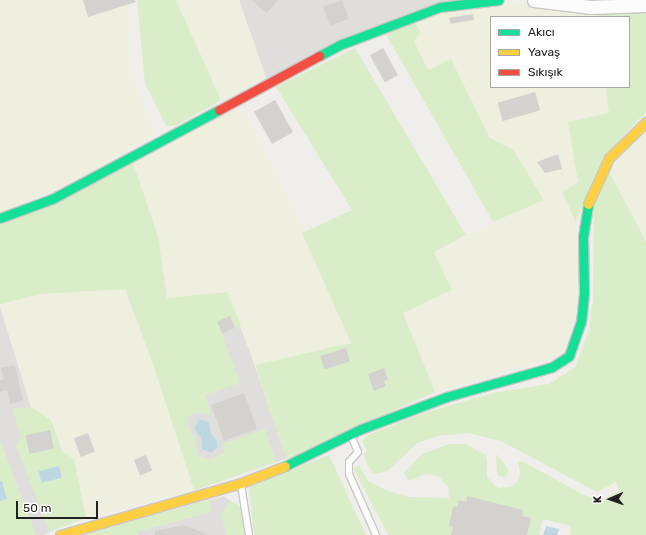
<!DOCTYPE html>
<html>
<head>
<meta charset="utf-8">
<style>
  body { margin:0 }
  #map { position:relative; width:646px; height:535px; overflow:hidden; background:#f0eeea; font-family:Rubik,sans-serif }
  div>[style] { position:absolute }
  .residential>* { inset:0; background:#dfdedc; transform-origin:0 0 }
  .farmland>* { inset:0; background:#eeefde }
  .grass>* { inset:0; background:#daedc9 }
  .water>* { inset:0; background:#bed8e3; transform-origin:0 0 }
  .building>* { inset:0; background:#d4d2cf; transform-origin:0 0 }
  .roads { filter:drop-shadow(1px 0 #c9c8c6) drop-shadow(-1px 0 #c9c8c6) drop-shadow(0 1px #c9c8c6) drop-shadow(0 -1px #c9c8c6) }
  .lane>* { height:6px; margin:-3px; padding:0 3px; transform-origin:3px; border-radius:3px; background:#fdfcfc }
  .street>* { height:13px; margin:-6.5px; padding:0 6.5px; transform-origin:6.5px; border-radius:6.5px; background:#fdfcfc }
  .fast>* { height:9px; margin:-4.5px; padding:0 4.5px; transform-origin:4.5px; border-radius:4.5px; background:#16e098 }
  .slow>* { height:9px; margin:-4.5px; padding:0 4.5px; transform-origin:4.5px; border-radius:4.5px; background:#ffcf43 }
  .jam>* { height:9px; margin:-4.5px; padding:0 4.5px; transform-origin:4.5px; border-radius:4.5px; background:#f24e42 }
  span { translate:-50% -50%; white-space:nowrap; text-align:center; line-height:1.15; -webkit-text-stroke:4px #fff; paint-order:stroke }
  .legend { position:absolute; left:490px; top:16px; width:140px; height:72px; box-sizing:border-box; background:#fff; border:1px solid #a7a7a7; margin:0; padding:5px 7px; list-style:none; font-size:12px; color:#222 }
  .legend li { display:flex; align-items:center; gap:8px; height:20px }
  .legend b { width:20px; border:1px solid #a7a7a7 }
  .north { position:absolute; left:590px; top:479px; width:40px; height:40px; -webkit-text-stroke:3px #fff; paint-order:stroke; rotate:268deg; font-size:11px; font-weight:700; line-height:16px; text-align:center; color:#222 }
  .north::after { content:''; display:block; margin:auto; width:14px; height:18px; background:#222; clip-path:polygon(50% 0,100% 100%,50% 72%,0 100%) }
  .scale { position:absolute; left:16px; top:501px; width:82px; height:18px; box-sizing:border-box; border:2px solid #222; border-top:0; padding-left:5px; font-size:12px; line-height:14px; white-space:nowrap; color:#222; -webkit-text-stroke:3px #fff; paint-order:stroke }
</style>
</head>
<body>
<div id="map">
  <div class="residential">
    <i style="clip-path:polygon(239px 0,459px 0,266px 78px)"></i>
    <i style="clip-path:polygon(0 307px,31px 407px,51px 420px,62px 451px,50px 532px,43px 535px,0 535px)"></i>
    <i style="left:241px;top:326px;width:140px;height:96px;rotate:71deg"></i>
    <i style="clip-path:polygon(223px 496px,240px 507px,245px 535px,81px 535px)"></i>
  </div>
  <div class="farmland">
    <i style="clip-path:polygon(0 0,129px 0,131px 75px,156px 133px,71px 182px,0 213px)"></i>
    <i style="clip-path:polygon(176px 0,239px 0,266px 78px,221px 100px)"></i>
    <i style="clip-path:polygon(evenodd,494px 4px,519px 4px,590px 12px,646px 10px,646px 112px,606px 154px,597px 170px,562px 192px,576px 222px,581px 291px,566px 349px,553px 358px,435px 392px,403px 313px,433px 252px,543px 200px,456px 158px,386px 34px,440px 11px,494px 4px,491px 17px,629px 17px,629px 87px,491px 87px,491px 17px)"></i>
    <i style="clip-path:polygon(239px 107px,248px 117px,292px 204px,352px 343px,255px 365px,227px 293px,167px 298px,158px 236px,132px 160px)"></i>
    <i style="clip-path:polygon(646px 131px,646px 241px,609px 171px)"></i>
    <i style="clip-path:polygon(125px 289px,153px 364px,194px 490px,86px 518px,74px 459px,62px 451px,51px 420px,31px 407px,0 304px,41px 294px)"></i>
  </div>
  <div class="grass">
    <i style="clip-path:polygon(137px 0,176px 0,221px 100px,176px 126px,166px 126px,145px 83px)"></i>
    <i style="clip-path:polygon(646px 10px,646px 112px,606px 154px,576px 222px,562px 192px,578px 182px,568px 122px,609px 113px,606px 87px,629px 87px,629px 17px,597px 17px,597px 12px)"></i>
    <i style="clip-path:polygon(415px 22px,420px 32px,414px 41px,428px 70px,451px 59px,490px 138px,513px 150px,544px 200px,493px 222px,386px 34px)"></i>
    <i style="clip-path:polygon(355px 48px,466px 235px,434px 252px,452px 290px,403px 313px,435px 392px,286px 459px,255px 365px,351px 343px,302px 233px,352px 210px,276px 87px)"></i>
    <i style="clip-path:polygon(132px 160px,158px 236px,167px 298px,227px 292px,241px 326px,222px 334px,240px 383px,205px 395px,211px 414px,197px 412px,190px 415px,188px 420px,188px 428px,195px 437px,198px 455px,210px 460px,225px 452px,222px 444px,265px 429px,276px 462px,194px 490px,153px 364px,125px 289px,41px 294px,0 304px,0 223px)"></i>
    <i style="clip-path:polygon(609px 171px,646px 242px,646px 535px,570px 535px,571px 526px,543px 519px,539px 535px,388px 535px,353px 468px,359px 465px,368px 481px,386px 490px,409px 497px,449px 498px,448px 486px,438px 476px,425px 474px,409px 481px,404px 473px,422px 454px,449px 444px,466px 444px,484px 454px,487px 459px,487px 477px,498px 488px,509px 487px,516px 483px,520px 473px,518px 462px,522px 461px,584px 495px,600px 501px,619px 491px,616px 482px,597px 492px,501px 441px,468px 433px,438px 436px,417px 443px,388px 471px,374px 474px,367px 465px,364px 454px,367px 452px,362px 440px,370px 434px,427px 412px,493px 393px,549px 384px,575px 367px,589px 331px,593px 300px,594px 204px)"></i>
    <i style="clip-path:polygon(31px 407px,51px 420px,62px 451px,74px 459px,86px 518px,50px 532px,16px 446px,21px 436px,12px 409px)"></i>
    <i style="clip-path:polygon(0 440px,36px 535px,0 535px)"></i>
    <i style="clip-path:polygon(496px 454px,509px 470px,506px 477px,497px 475px)"></i>
    <i style="clip-path:polygon(329px 455px,366px 535px,254px 535px,249px 487px)"></i>
    <i style="clip-path:polygon(209px 500px,212px 512px,137px 532px,138px 535px,81px 535px)"></i>
    <i style="clip-path:polygon(231px 501px,240px 507px,245px 535px,226px 535px,221px 513px)"></i>
  </div>
  <div class="water">
    <i style="clip-path:polygon(199px 419px,209px 422px,211px 434px,217px 441px,217px 448px,211px 453px,202px 449px,201px 438px,194px 429px)"></i>
    <i style="left:59px;top:466px;width:12px;height:21px;rotate:76deg"></i>
    <i style="clip-path:polygon(0 481px,2px 481px,7px 499px,0 501px)"></i>
    <i style="clip-path:polygon(546px 526px,559px 529px,557px 535px,543px 535px)"></i>
  </div>
  <div class="building">
    <i style="clip-path:polygon(83px 0,135px 0,136px 2px,88px 17px)"></i>
    <i style="clip-path:polygon(251px 0,278px 0,267px 13px)"></i>
    <i style="left:342px;top:0;width:20px;height:20px;rotate:70deg"></i>
    <i style="left:473px;top:14px;width:6px;height:24px;rotate:81deg"></i>
    <i style="left:383px;top:48px;width:31px;height:15px;rotate:61deg"></i>
    <i style="left:535px;top:92px;width:19px;height:39px;rotate:74deg"></i>
    <i style="left:275px;top:100px;width:37px;height:24px;rotate:61deg"></i>
    <i style="clip-path:polygon(558px 154px,562px 169px,545px 173px,537px 162px)"></i>
    <i style="left:230px;top:316px;width:13px;height:14px;rotate:67deg"></i>
    <i style="left:346px;top:348px;width:14px;height:27px;rotate:73deg"></i>
    <i style="clip-path:polygon(15px 365px,23px 401px,10px 404px,7px 390px,0 392px,0 380px,4px 379px,1px 368px)"></i>
    <i style="clip-path:polygon(384px 368px,388px 380px,384px 381px,386px 386px,374px 391px,368px 374px)"></i>
    <i style="left:244px;top:393px;width:38px;height:35px;rotate:70deg"></i>
    <i style="left:50px;top:430px;width:19px;height:25px;rotate:78deg"></i>
    <i style="left:88px;top:433px;width:20px;height:15px;rotate:70deg"></i>
    <i style="left:146px;top:455px;width:17px;height:13px;rotate:69deg"></i>
    <i style="clip-path:polygon(467px 496px,523px 510px,522px 516px,531px 518px,527px 535px,451px 535px,453px 527px,449px 526px,453px 506px,457px 507px,459px 500px,466px 502px)"></i>
    <i style="clip-path:polygon(184px 525px,209px 535px,155px 535px,155px 531px)"></i>
  </div>
  <div class="roads">
    <div class="lane">
      <i style="left:351px;top:436px;width:17px;rotate:66deg"></i>
      <i style="left:358px;top:452px;width:13px;rotate:132deg"></i>
      <i style="left:349px;top:462px;width:12px;rotate:90deg"></i>
      <i style="left:349px;top:474px;width:67px;rotate:66.1deg"></i>
      <i style="left:241px;top:485px;width:51px;rotate:80.9deg"></i>
    </div>
    <div class="street">
      <i style="left:534px;top:0;width:56px;rotate:7.1deg"></i>
      <i style="left:590px;top:7px;width:56px;rotate:-2deg"></i>
    </div>
    <div class="fast">
      <i style="left:319px;top:56px;width:26px;rotate:-28deg"></i>
      <i style="left:342px;top:44px;width:105px;rotate:-20.7deg"></i>
      <i style="left:440px;top:7px;width:59px;rotate:-6.8deg"></i>
      <i style="left:0;top:218px;width:55px;rotate:-20.1deg"></i>
      <i style="left:52px;top:199px;width:189px;rotate:-28.1deg"></i>
      <i style="left:285px;top:466px;width:85px;rotate:-26deg"></i>
      <i style="left:361px;top:429px;width:91px;rotate:-20.6deg"></i>
      <i style="left:446px;top:397px;width:110px;rotate:-15.8deg"></i>
      <i style="left:552px;top:367px;width:20px;rotate:-33deg"></i>
      <i style="left:569px;top:356px;width:36px;rotate:-71deg"></i>
      <i style="left:581px;top:322px;width:29px;rotate:-84deg"></i>
      <i style="left:584px;top:293px;width:56px;rotate:-91deg"></i>
      <i style="left:583px;top:237px;width:33px;rotate:-81deg"></i>
    </div>
    <div class="slow">
      <i style="left:588px;top:204px;width:51px;rotate:-65.5deg"></i>
      <i style="left:609px;top:158px;width:52px;rotate:-44.2deg"></i>
      <i style="left:60px;top:535px;width:188px;rotate:-16deg"></i>
      <i style="left:241px;top:483px;width:47px;rotate:-21.1deg"></i>
    </div>
    <div class="jam">
      <i style="left:219px;top:110px;width:114px;rotate:-28.4deg"></i>
    </div>
  </div>
  <ul class="legend">
  <li><b style="height:5px;background:#16e098"></b>Akıcı</li>
  <li><b style="height:5px;background:#ffcf43"></b>Yavaş</li>
  <li><b style="height:5px;background:#f24e42"></b>Sıkışık</li>
  </ul>
  <div class="north">K</div>
  <div class="scale">50 m</div>
</div>
</body>
</html>
